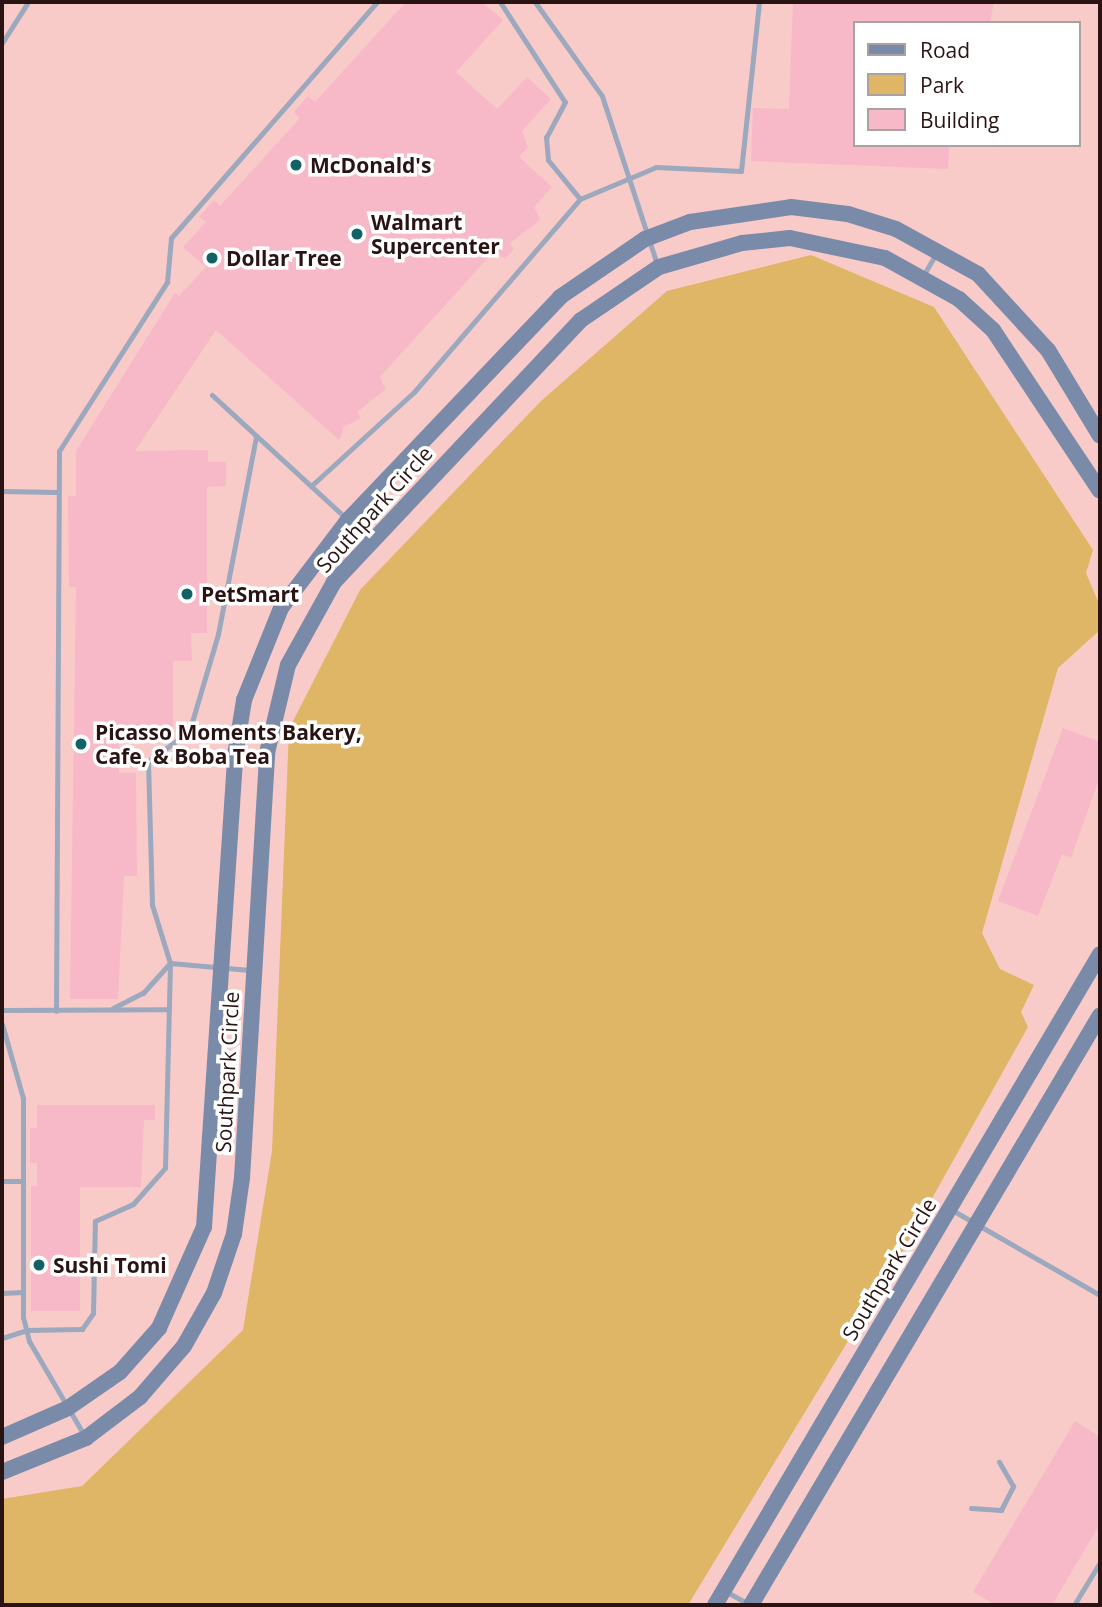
<!DOCTYPE html>
<html>
<head>
<meta charset="utf-8">
<style>
  body { margin:0 }
  #map { position:relative; width:1102px; height:1607px; overflow:hidden; background:#f6dbda; font-family:"Open Sans",sans-serif }
  div>[style] { position:absolute }
  .built>* { inset:0; background:#f8cbc9 }
  .green>* { inset:0; background:#dfb566 }
  .building>* { inset:0; background:#f7b8c8 }
  .lane>* { height:5px; margin:-2.5px; padding:0 2.5px; transform-origin:2.5px; border-radius:2.5px; background:#9ca8bd }
  .secondary>* { height:16px; margin:-8px; padding:0 8px; transform-origin:8px; border-radius:8px; background:#7a8baa }
  .dots>* { width:19px; height:19px; translate:-50% -50%; box-sizing:border-box; border:4px solid #fff; border-radius:50% }
  span { translate:-50% -50%; white-space:nowrap; text-align:center; line-height:1.15; -webkit-text-stroke:7px #fff; paint-order:stroke }
  .poi-label { font-size:21px; color:#2a1413; font-weight:700 }
  .left { translate:0 -50%; text-align:left }
  .street-label { font-size:21px; color:#2a1413 }
  .frame { position:absolute; inset:0; border:4px solid #2a1413; pointer-events:none }
  .legend { position:absolute; left:853px; top:21px; width:228px; height:126px; box-sizing:border-box; background:#fff; border:2px solid #aaa1a1; margin:0; padding:9px 12px; list-style:none; font-size:21px; color:#2a1413 }
  .legend li { display:flex; align-items:center; gap:14px; height:35px }
  .legend b { width:35px; border:2px solid #aaa1a1 }
</style>
</head>
<body>
<div id="map">
  <div class="built">
    <i style="clip-path:polygon(evenodd,2px 2px,1100px 2px,1100px 1605px,2px 1605px,2px 2px,855px 23px,1079px 23px,1079px 145px,855px 145px,855px 23px)"></i>
  </div>
  <div class="green">
    <i style="clip-path:polygon(811px 255px,934px 307px,1093px 550px,1086px 573px,1100px 606px,1100px 630px,1058px 668px,982px 933px,1000px 969px,1034px 985px,1021px 1012px,1028px 1027px,902px 1252px,688px 1605px,2px 1605px,2px 1499px,82px 1486px,243px 1330px,272px 1151px,289px 729px,360px 590px,541px 401px,667px 291px)"></i>
  </div>
  <div class="building">
    <i style="clip-path:polygon(406px 2px,482px 2px,503px 20px,456px 72px,497px 109px,527px 77px,551px 99px,522px 131px,528px 147px,519px 157px,552px 187px,534px 207px,540px 220px,510px 243px,514px 249px,505px 259px,495px 250px,380px 377px,386px 389px,357px 412px,361px 418px,344px 427px,339px 440px,216px 330px,135px 451px,208px 450px,208px 462px,226px 462px,226px 486px,207px 487px,207px 633px,191px 633px,192px 661px,173px 661px,173px 727px,119px 728px,119px 773px,136px 773px,137px 876px,124px 876px,118px 999px,70px 999px,76px 587px,69px 587px,68px 496px,76px 496px,76px 451px,175px 293px,179px 296px,206px 267px,183px 247px,206px 222px,199px 217px,214px 200px,220px 206px,300px 118px,294px 112px,308px 96px,315px 102px)"></i>
    <i style="clip-path:polygon(793px 2px,994px 2px,990px 22px,855px 23px,855px 145px,949px 145px,948px 169px,751px 161px,753px 108px,789px 109px)"></i>
    <i style="clip-path:polygon(1063px 728px,1100px 742px,1100px 776px,1071px 858px,1062px 854px,1038px 916px,998px 901px)"></i>
    <i style="clip-path:polygon(37px 1105px,155px 1105px,155px 1120px,144px 1120px,141px 1187px,80px 1187px,80px 1311px,31px 1311px,31px 1186px,37px 1186px,37px 1163px,30px 1163px,30px 1128px,37px 1128px)"></i>
    <i style="clip-path:polygon(1075px 1421px,1100px 1437px,1100px 1524px,1052px 1605px,996px 1605px,973px 1592px)"></i>
  </div>
  <div class="lane">
    <i style="left:500px;top:2px;width:119px;rotate:57deg"></i>
    <i style="left:565px;top:102px;width:40px;rotate:118deg"></i>
    <i style="left:546px;top:137px;width:23px;rotate:85deg"></i>
    <i style="left:548px;top:160px;width:50px;rotate:50.6deg"></i>
    <i style="left:580px;top:199px;width:82px;rotate:-22.8deg"></i>
    <i style="left:656px;top:167px;width:85px;rotate:2.7deg"></i>
    <i style="left:741px;top:171px;width:170px;rotate:-83.9deg"></i>
    <i style="left:535px;top:2px;width:115px;rotate:54.5deg"></i>
    <i style="left:602px;top:96px;width:177px;rotate:71.9deg"></i>
    <i style="left:2px;top:43px;width:49px;rotate:-57.6deg"></i>
    <i style="left:923px;top:276px;width:24px;rotate:-60deg"></i>
    <i style="left:212px;top:395px;width:216px;rotate:42.6deg"></i>
    <i style="left:311px;top:486px;width:139px;rotate:-42.4deg"></i>
    <i style="left:414px;top:392px;width:255px;rotate:-49.3deg"></i>
    <i style="left:2px;top:491px;width:54px;rotate:1.1deg"></i>
    <i style="left:170px;top:963px;width:80px;rotate:5deg"></i>
    <i style="left:113px;top:1008px;width:34px;rotate:-27deg"></i>
    <i style="left:143px;top:993px;width:40px;rotate:-48deg"></i>
    <i style="left:2px;top:1010px;width:167px;rotate:-0.3deg"></i>
    <i style="left:56px;top:1011px;width:560px;rotate:-89.69deg"></i>
    <i style="left:59px;top:451px;width:201px;rotate:-57.4deg"></i>
    <i style="left:167px;top:282px;width:44px;rotate:-84.8deg"></i>
    <i style="left:171px;top:238px;width:313px;rotate:-48.9deg"></i>
    <i style="left:2px;top:1024px;width:77px;rotate:74.2deg"></i>
    <i style="left:23px;top:1098px;width:219px;rotate:90deg"></i>
    <i style="left:23px;top:1317px;width:25px;rotate:76deg"></i>
    <i style="left:29px;top:1341px;width:109px;rotate:59.7deg"></i>
    <i style="left:2px;top:1181px;width:21px"></i>
    <i style="left:952px;top:1210px;width:171px;rotate:29.9deg"></i>
    <i style="left:2px;top:1293px;width:21px;rotate:-3deg"></i>
    <i style="left:2px;top:1338px;width:25px;rotate:-18deg"></i>
    <i style="left:26px;top:1330px;width:56px;rotate:-1deg"></i>
    <i style="left:82px;top:1329px;width:19px;rotate:-55deg"></i>
    <i style="left:93px;top:1313px;width:92px;rotate:-88.8deg"></i>
    <i style="left:95px;top:1221px;width:42px;rotate:-24.1deg"></i>
    <i style="left:133px;top:1204px;width:48px;rotate:-48.4deg"></i>
    <i style="left:165px;top:1168px;width:205px;rotate:-88.6deg"></i>
    <i style="left:170px;top:963px;width:61px;rotate:-107.2deg"></i>
    <i style="left:152px;top:905px;width:144px;rotate:-91.6deg"></i>
    <i style="left:148px;top:761px;width:50px;rotate:-35.3deg"></i>
    <i style="left:189px;top:732px;width:102px;rotate:-73.5deg"></i>
    <i style="left:218px;top:634px;width:202px;rotate:-79.1deg"></i>
    <i style="left:971px;top:1508px;width:30px;rotate:4deg"></i>
    <i style="left:1001px;top:1510px;width:27px;rotate:-63deg"></i>
    <i style="left:1013px;top:1486px;width:28px;rotate:-120deg"></i>
    <i style="left:725px;top:1591px;width:29px;rotate:29deg"></i>
    <i style="left:1074px;top:1605px;width:50px;rotate:-58.8deg"></i>
  </div>
  <div class="secondary">
    <i style="left:2px;top:1437px;width:72px;rotate:-23.7deg"></i>
    <i style="left:68px;top:1408px;width:63px;rotate:-34.7deg"></i>
    <i style="left:120px;top:1372px;width:59px;rotate:-48.4deg"></i>
    <i style="left:159px;top:1328px;width:111px;rotate:-66deg"></i>
    <i style="left:204px;top:1227px;width:478px;rotate:-86.2deg"></i>
    <i style="left:236px;top:750px;width:51px;rotate:-80.9deg"></i>
    <i style="left:244px;top:700px;width:99px;rotate:-68.1deg"></i>
    <i style="left:281px;top:608px;width:111px;rotate:-52.7deg"></i>
    <i style="left:348px;top:520px;width:308px;rotate:-46.4deg"></i>
    <i style="left:560px;top:297px;width:103px;rotate:-34.3deg"></i>
    <i style="left:645px;top:239px;width:48px;rotate:-20.7deg"></i>
    <i style="left:690px;top:222px;width:102px;rotate:-8.4deg"></i>
    <i style="left:791px;top:207px;width:57px;rotate:7deg"></i>
    <i style="left:848px;top:214px;width:50px;rotate:17.4deg"></i>
    <i style="left:896px;top:229px;width:94px;rotate:28.8deg"></i>
    <i style="left:978px;top:274px;width:103px;rotate:47.4deg"></i>
    <i style="left:1048px;top:350px;width:100px;rotate:58.8deg"></i>
    <i style="left:2px;top:1472px;width:91px;rotate:-22deg"></i>
    <i style="left:86px;top:1438px;width:68px;rotate:-37.2deg"></i>
    <i style="left:140px;top:1397px;width:67px;rotate:-49.2deg"></i>
    <i style="left:184px;top:1346px;width:61px;rotate:-60.5deg"></i>
    <i style="left:214px;top:1293px;width:62px;rotate:-71.3deg"></i>
    <i style="left:234px;top:1234px;width:57px;rotate:-81.9deg"></i>
    <i style="left:242px;top:1178px;width:426px;rotate:-86.6deg"></i>
    <i style="left:267px;top:753px;width:90px;rotate:-76.6deg"></i>
    <i style="left:288px;top:665px;width:95px;rotate:-61deg"></i>
    <i style="left:334px;top:582px;width:360px;rotate:-46.7deg"></i>
    <i style="left:581px;top:320px;width:94px;rotate:-34.2deg"></i>
    <i style="left:659px;top:267px;width:86px;rotate:-16.1deg"></i>
    <i style="left:742px;top:243px;width:48px;rotate:-5.9deg"></i>
    <i style="left:790px;top:238px;width:97px;rotate:11.9deg"></i>
    <i style="left:885px;top:258px;width:85px;rotate:29deg"></i>
    <i style="left:959px;top:299px;width:46px;rotate:42.4deg"></i>
    <i style="left:993px;top:330px;width:193px;rotate:56.4deg"></i>
    <i style="left:715px;top:1605px;width:756px;rotate:-59.4deg"></i>
    <i style="left:751px;top:1605px;width:685px;rotate:-59.39deg"></i>
  </div>
  <div class="dots">
    <i style="left:296px;top:165px;background:#116267"></i>
    <i style="left:357px;top:234px;background:#116267"></i>
    <i style="left:212px;top:258px;background:#116267"></i>
    <i style="left:187px;top:594px;background:#116267"></i>
    <i style="left:81px;top:744px;background:#116267"></i>
    <i style="left:39px;top:1265px;background:#116267"></i>
  </div>
  <div class="poi-label">
    <span class="left" style="left:310px;top:165px">McDonald's</span>
    <span class="left" style="left:371px;top:234px">Walmart<br>Supercenter</span>
    <span class="left" style="left:226px;top:258px">Dollar Tree</span>
    <span class="left" style="left:201px;top:594px">PetSmart</span>
    <span class="left" style="left:95px;top:744px">Picasso Moments Bakery,<br>Cafe, &amp; Boba Tea</span>
    <span class="left" style="left:53px;top:1265px">Sushi Tomi</span>
  </div>
  <div class="street-label">
    <span style="left:374px;top:509px;rotate:-48deg">Southpark Circle</span>
    <span style="left:227px;top:1072px;rotate:-87deg">Southpark Circle</span>
    <span style="left:889px;top:1269px;rotate:-59deg">Southpark Circle</span>
  </div>
  <div class="frame"></div>
  <ul class="legend">
  <li><b style="height:9px;background:#7a8baa"></b>Road</li>
  <li><b style="height:19px;background:#dfb566"></b>Park</li>
  <li><b style="height:19px;background:#f7b8c8"></b>Building</li>
  </ul>
</div>
</body>
</html>
